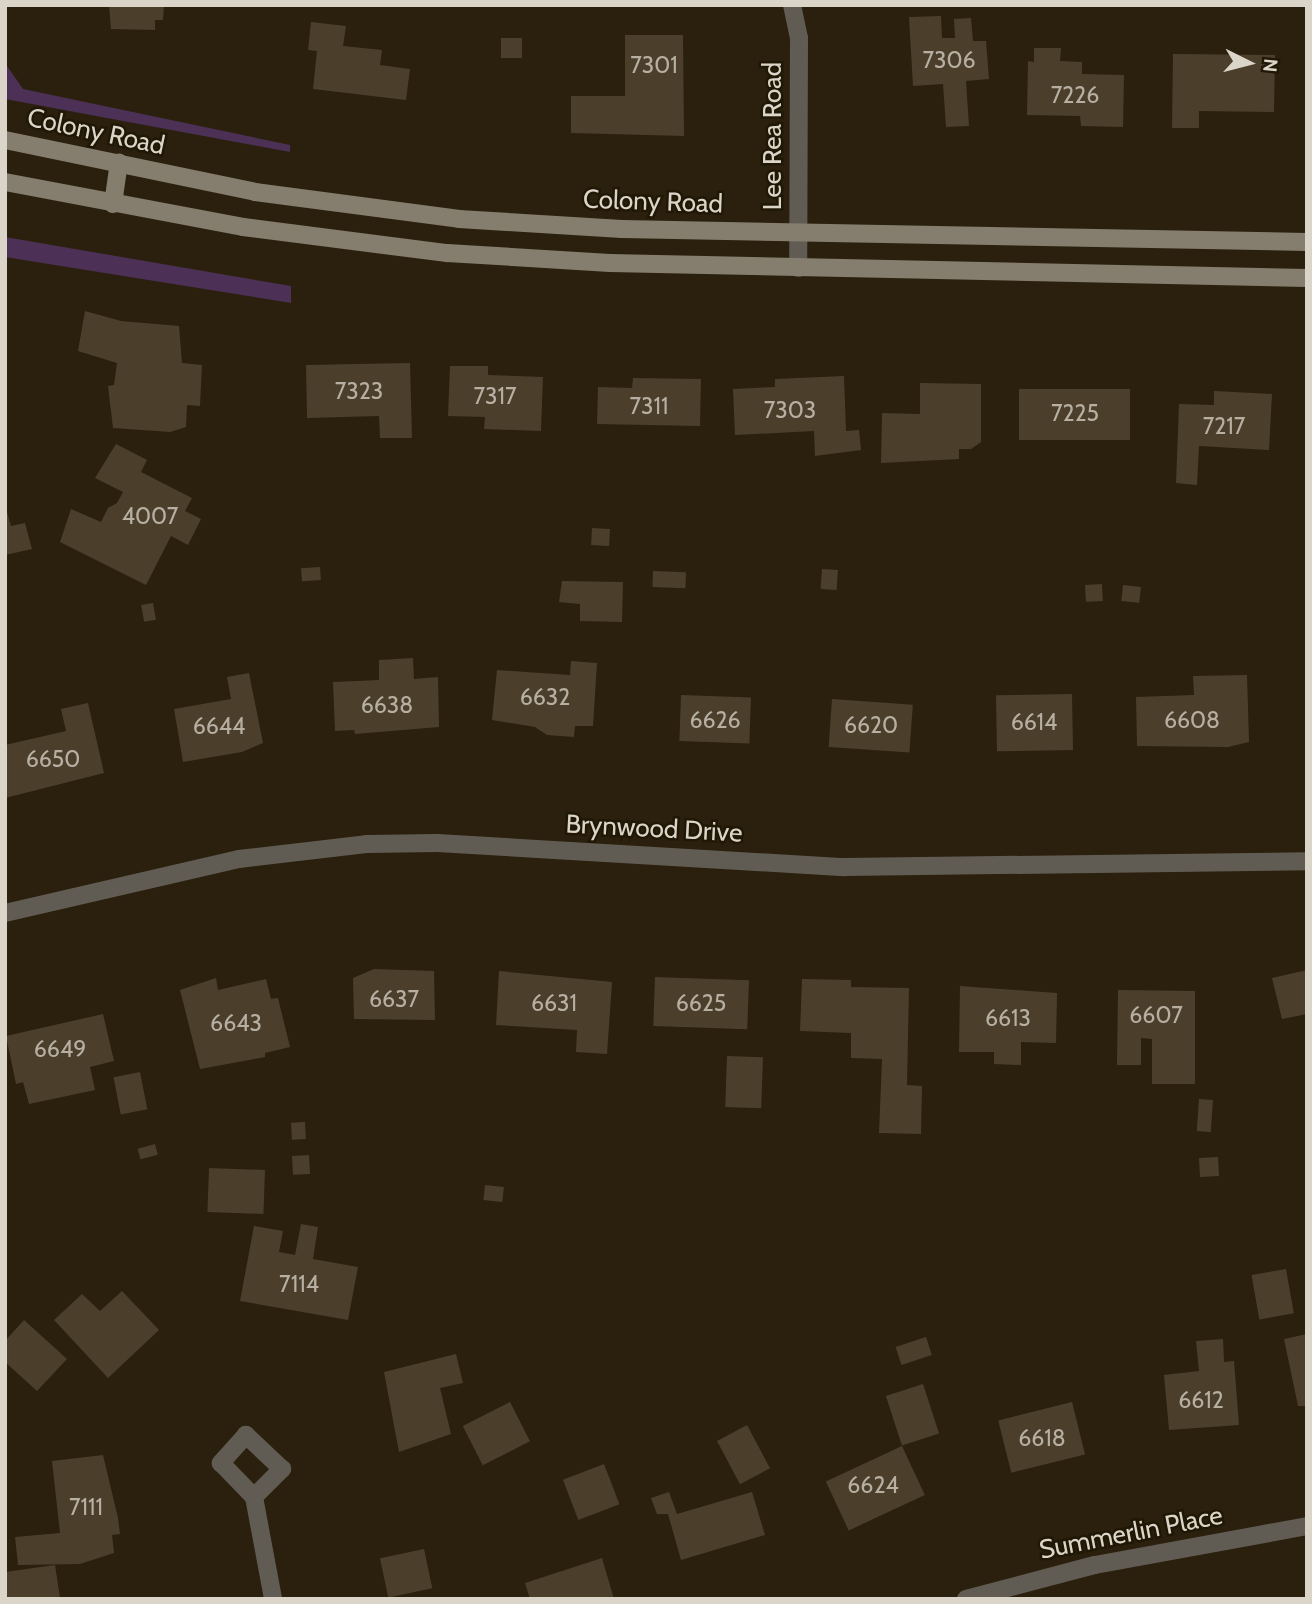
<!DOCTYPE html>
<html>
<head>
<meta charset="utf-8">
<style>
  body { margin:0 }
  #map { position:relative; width:1312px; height:1604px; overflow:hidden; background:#2a200d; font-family:Cabin,sans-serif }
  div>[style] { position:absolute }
  .green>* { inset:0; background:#4c3056 }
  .building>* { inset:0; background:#4b3f2c; transform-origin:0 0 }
  .street>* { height:18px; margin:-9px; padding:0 9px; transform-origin:9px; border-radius:9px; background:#615c53 }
  .secondary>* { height:18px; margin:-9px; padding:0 9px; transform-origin:9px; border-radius:9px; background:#857d6e }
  span { translate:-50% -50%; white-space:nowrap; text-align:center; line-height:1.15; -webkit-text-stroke:5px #201705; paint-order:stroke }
  .number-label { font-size:23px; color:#b7afa1 }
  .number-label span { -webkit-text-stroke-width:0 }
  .street-label { font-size:26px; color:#dbd4c8 }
  .frame { position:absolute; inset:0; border:7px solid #dbd4c8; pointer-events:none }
  .north { position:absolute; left:1214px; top:28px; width:70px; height:70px; -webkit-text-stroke:5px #201705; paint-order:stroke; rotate:96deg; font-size:19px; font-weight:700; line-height:28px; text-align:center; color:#dbd4c8 }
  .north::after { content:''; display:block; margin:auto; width:24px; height:32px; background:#dbd4c8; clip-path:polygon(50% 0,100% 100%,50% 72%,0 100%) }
</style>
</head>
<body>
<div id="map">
  <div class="green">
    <i style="clip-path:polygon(5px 63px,23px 89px,290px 145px,290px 152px,5px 99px)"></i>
    <i style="clip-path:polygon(5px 237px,291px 286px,291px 303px,5px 257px)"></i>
  </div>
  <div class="building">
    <i style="clip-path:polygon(109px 5px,164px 5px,163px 20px,155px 20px,155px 30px,111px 29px)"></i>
    <i style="clip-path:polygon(941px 16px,942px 38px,955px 38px,954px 19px,971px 18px,973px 41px,986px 41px,989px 79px,966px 81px,969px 126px,946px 127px,943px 84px,913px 86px,909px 17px)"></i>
    <i style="clip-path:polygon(311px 22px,346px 26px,343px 46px,382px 50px,380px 65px,410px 69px,406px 100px,313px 89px,317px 51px,308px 50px)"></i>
    <i style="clip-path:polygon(625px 35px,683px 35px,684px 136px,571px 133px,571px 96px,625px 96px)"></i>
    <i style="left:501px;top:38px;width:21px;height:20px"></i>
    <i style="clip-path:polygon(1034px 48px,1061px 48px,1060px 61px,1082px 62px,1082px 74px,1124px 75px,1123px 127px,1081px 126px,1080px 116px,1027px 115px,1028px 61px,1034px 62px)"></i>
    <i style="clip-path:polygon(1173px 54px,1275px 55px,1274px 112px,1199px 111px,1199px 128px,1172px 128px)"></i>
    <i style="clip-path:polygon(85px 311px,121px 321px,179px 326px,182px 363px,202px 365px,200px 406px,187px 405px,186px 427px,170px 432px,113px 428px,108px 386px,114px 385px,117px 363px,78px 351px)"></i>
    <i style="clip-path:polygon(410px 363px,412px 438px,380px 438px,379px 416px,307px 418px,306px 365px)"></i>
    <i style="clip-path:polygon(450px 366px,488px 366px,488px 375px,543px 377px,541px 431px,484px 429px,485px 417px,448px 416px)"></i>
    <i style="clip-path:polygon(844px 376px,846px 431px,859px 430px,861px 450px,815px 456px,814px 431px,735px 435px,733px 389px,775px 387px,775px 379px)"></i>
    <i style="clip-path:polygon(633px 378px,701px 379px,700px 426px,597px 424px,598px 387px,632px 388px)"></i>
    <i style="clip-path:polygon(920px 383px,981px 384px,981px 442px,971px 449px,959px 449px,959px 459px,881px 463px,882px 413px,920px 414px)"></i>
    <i style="left:1130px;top:389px;width:51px;height:111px;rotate:90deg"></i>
    <i style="clip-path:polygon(1214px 391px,1272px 394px,1269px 450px,1199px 446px,1197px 485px,1176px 483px,1179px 404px,1214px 405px)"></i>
    <i style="clip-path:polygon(116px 444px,147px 460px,141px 472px,192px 498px,185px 511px,201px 519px,188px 545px,171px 536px,146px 585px,60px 542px,71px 509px,101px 522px,108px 508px,117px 503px,123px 492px,95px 478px)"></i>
    <i style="clip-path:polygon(5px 505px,11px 526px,25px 523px,32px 549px,5px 555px)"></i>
    <i style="left:592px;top:528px;width:18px;height:17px;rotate:3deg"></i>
    <i style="left:320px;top:567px;width:13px;height:19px;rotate:86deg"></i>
    <i style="left:822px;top:569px;width:16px;height:20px;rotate:4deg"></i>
    <i style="left:653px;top:571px;width:33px;height:16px;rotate:2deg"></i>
    <i style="clip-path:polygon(562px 581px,623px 582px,622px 622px,580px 621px,580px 604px,559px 602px)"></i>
    <i style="left:1102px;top:584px;width:17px;height:17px;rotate:87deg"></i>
    <i style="left:1123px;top:585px;width:18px;height:16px;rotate:6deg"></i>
    <i style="left:153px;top:603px;width:17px;height:12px;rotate:80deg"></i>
    <i style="clip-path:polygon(413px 658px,414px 679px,438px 677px,439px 727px,355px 734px,354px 730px,335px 731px,333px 682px,379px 680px,379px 660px)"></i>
    <i style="clip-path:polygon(571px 661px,597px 663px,593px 726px,575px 726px,574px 737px,547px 735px,535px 727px,492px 720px,497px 670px,570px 675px)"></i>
    <i style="clip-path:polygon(249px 673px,263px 743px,242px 752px,183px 762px,174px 709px,231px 699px,227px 677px)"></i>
    <i style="clip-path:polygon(1247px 675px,1249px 742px,1228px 747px,1137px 746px,1136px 697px,1194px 695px,1193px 676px)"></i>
    <i style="left:1072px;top:694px;width:56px;height:76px;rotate:89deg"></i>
    <i style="left:681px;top:695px;width:70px;height:46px;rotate:2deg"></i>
    <i style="left:832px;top:699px;width:81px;height:48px;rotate:4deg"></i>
    <i style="clip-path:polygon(88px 703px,104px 773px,5px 798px,5px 745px,66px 731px,61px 709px)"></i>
    <i style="clip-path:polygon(374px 969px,434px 971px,435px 1020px,354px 1019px,353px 978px)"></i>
    <i style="clip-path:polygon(1307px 970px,1307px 1014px,1282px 1019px,1272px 978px)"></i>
    <i style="clip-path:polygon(499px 971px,612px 982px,607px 1054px,576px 1052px,577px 1030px,496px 1025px)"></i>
    <i style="left:655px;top:977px;width:94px;height:49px;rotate:2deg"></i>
    <i style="clip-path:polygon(216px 978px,218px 990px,266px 979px,271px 999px,278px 998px,290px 1047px,265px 1053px,265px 1057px,200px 1069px,180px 990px)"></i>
    <i style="clip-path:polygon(802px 979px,851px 980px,851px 987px,909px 988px,907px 1085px,922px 1086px,921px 1134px,879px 1133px,882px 1059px,851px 1058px,851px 1033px,800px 1031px)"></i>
    <i style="clip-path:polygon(960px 986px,1057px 993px,1056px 1043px,1021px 1042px,1021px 1065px,994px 1064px,994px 1052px,959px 1052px)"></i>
    <i style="clip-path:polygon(1118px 990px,1195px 991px,1195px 1084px,1152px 1084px,1152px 1039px,1141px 1038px,1141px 1065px,1117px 1065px)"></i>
    <i style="clip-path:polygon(103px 1014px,114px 1061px,90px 1067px,95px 1090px,29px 1104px,23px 1082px,16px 1084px,6px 1036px)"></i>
    <i style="left:727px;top:1056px;width:36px;height:51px;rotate:2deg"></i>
    <i style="left:140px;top:1072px;width:38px;height:27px;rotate:79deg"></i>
    <i style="left:1199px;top:1099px;width:14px;height:32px;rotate:4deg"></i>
    <i style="left:305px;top:1122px;width:17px;height:14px;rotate:87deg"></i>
    <i style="left:155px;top:1144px;width:11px;height:18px;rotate:75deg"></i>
    <i style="left:309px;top:1155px;width:19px;height:17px;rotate:87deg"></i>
    <i style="left:1218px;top:1157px;width:19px;height:19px;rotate:87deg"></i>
    <i style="left:209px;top:1168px;width:56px;height:44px;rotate:2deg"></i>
    <i style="left:485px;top:1185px;width:19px;height:15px;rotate:6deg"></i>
    <i style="clip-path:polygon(301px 1224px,318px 1227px,313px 1259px,358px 1267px,348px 1320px,240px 1301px,254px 1226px,283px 1231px,279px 1252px,295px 1255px)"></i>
    <i style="left:1286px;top:1269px;width:45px;height:35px;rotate:80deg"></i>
    <i style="clip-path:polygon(122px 1291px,159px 1330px,108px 1378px,54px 1320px,82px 1294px,100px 1311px)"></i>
    <i style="clip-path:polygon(24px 1320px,67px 1359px,37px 1391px,5px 1362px,5px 1341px)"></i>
    <i style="clip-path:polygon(1307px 1334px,1307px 1406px,1298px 1406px,1284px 1339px)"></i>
    <i style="left:926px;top:1337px;width:19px;height:32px;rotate:72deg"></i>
    <i style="clip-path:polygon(1223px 1339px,1224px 1362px,1234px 1361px,1239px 1425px,1169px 1430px,1164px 1375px,1199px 1371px,1196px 1341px)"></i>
    <i style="clip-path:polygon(456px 1354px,463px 1383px,440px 1388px,451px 1434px,399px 1452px,384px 1372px)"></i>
    <i style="left:923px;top:1384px;width:52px;height:39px;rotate:72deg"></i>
    <i style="left:510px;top:1402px;width:44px;height:53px;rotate:63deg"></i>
    <i style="left:1072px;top:1402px;width:54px;height:76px;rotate:76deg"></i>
    <i style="left:747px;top:1425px;width:49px;height:34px;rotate:62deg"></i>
    <i style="left:902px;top:1446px;width:54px;height:84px;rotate:65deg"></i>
    <i style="clip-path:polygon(103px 1455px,118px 1518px,120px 1534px,112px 1535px,114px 1553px,80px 1564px,18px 1565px,15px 1537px,60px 1533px,52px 1461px)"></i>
    <i style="left:604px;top:1464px;width:43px;height:44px;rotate:69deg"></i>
    <i style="clip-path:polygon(669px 1492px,677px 1514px,752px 1492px,765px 1535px,681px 1560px,668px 1514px,657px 1514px,651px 1498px)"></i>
    <i style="left:424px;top:1549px;width:40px;height:45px;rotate:78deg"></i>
    <i style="clip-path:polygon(602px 1558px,614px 1599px,530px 1599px,525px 1583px)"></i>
    <i style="clip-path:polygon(55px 1565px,60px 1598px,7px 1599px,5px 1572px)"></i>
  </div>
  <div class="street">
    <i style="left:792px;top:5px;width:34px;rotate:78deg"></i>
    <i style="left:799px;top:38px;width:230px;rotate:90.2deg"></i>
    <i style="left:5px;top:913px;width:240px;rotate:-13deg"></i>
    <i style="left:239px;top:859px;width:128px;rotate:-6.7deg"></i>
    <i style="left:366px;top:844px;width:71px;rotate:-0.8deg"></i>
    <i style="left:437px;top:843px;width:408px;rotate:3.4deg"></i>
    <i style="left:844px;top:867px;width:463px;rotate:-0.7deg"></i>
    <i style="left:254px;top:1497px;width:40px;rotate:-45deg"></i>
    <i style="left:282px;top:1469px;width:50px;rotate:-136.6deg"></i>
    <i style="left:246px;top:1435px;width:38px;rotate:132deg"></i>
    <i style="left:221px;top:1463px;width:47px;rotate:45.9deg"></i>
    <i style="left:254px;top:1497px;width:104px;rotate:79.4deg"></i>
    <i style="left:966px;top:1599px;width:133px;rotate:-14.8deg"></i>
    <i style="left:1095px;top:1565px;width:216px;rotate:-10.4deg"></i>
  </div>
  <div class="secondary">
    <i style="left:5px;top:140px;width:255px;rotate:11.7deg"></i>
    <i style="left:255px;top:192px;width:206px;rotate:7.5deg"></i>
    <i style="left:459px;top:219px;width:163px;rotate:3.5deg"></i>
    <i style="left:622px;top:229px;width:685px;rotate:1.09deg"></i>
    <i style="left:5px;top:182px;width:242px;rotate:10.7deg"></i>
    <i style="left:243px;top:227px;width:206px;rotate:7.3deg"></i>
    <i style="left:447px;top:253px;width:163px;rotate:3.5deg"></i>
    <i style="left:610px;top:263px;width:697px;rotate:1.23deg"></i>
    <i style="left:113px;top:204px;width:42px;rotate:-81.9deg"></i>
  </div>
  <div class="number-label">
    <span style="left:949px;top:60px">7306</span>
    <span style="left:654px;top:65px">7301</span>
    <span style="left:1075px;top:95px">7226</span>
    <span style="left:359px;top:391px">7323</span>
    <span style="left:495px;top:396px">7317</span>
    <span style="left:649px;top:406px">7311</span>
    <span style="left:790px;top:410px">7303</span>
    <span style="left:1075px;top:413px">7225</span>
    <span style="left:1224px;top:426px">7217</span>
    <span style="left:150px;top:516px">4007</span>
    <span style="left:545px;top:697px">6632</span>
    <span style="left:387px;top:705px">6638</span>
    <span style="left:715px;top:720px">6626</span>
    <span style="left:1192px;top:720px">6608</span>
    <span style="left:1034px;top:722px">6614</span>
    <span style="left:871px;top:725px">6620</span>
    <span style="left:219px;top:726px">6644</span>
    <span style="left:53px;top:759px">6650</span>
    <span style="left:394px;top:999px">6637</span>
    <span style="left:554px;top:1003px">6631</span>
    <span style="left:701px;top:1003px">6625</span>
    <span style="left:1156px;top:1015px">6607</span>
    <span style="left:1008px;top:1018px">6613</span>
    <span style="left:236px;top:1023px">6643</span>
    <span style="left:60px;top:1049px">6649</span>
    <span style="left:299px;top:1284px">7114</span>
    <span style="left:1201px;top:1400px">6612</span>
    <span style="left:1042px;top:1438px">6618</span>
    <span style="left:873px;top:1485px">6624</span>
    <span style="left:86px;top:1507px">7111</span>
  </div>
  <div class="street-label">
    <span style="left:96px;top:132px;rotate:12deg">Colony Road</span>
    <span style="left:773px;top:136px;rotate:-90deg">Lee Rea Road</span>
    <span style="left:653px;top:202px;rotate:2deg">Colony Road</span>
    <span style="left:654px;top:829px;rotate:3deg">Brynwood Drive</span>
    <span style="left:1131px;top:1533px;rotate:-11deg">Summerlin Place</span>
  </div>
  <div class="frame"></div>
  <div class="north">N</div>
</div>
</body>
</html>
